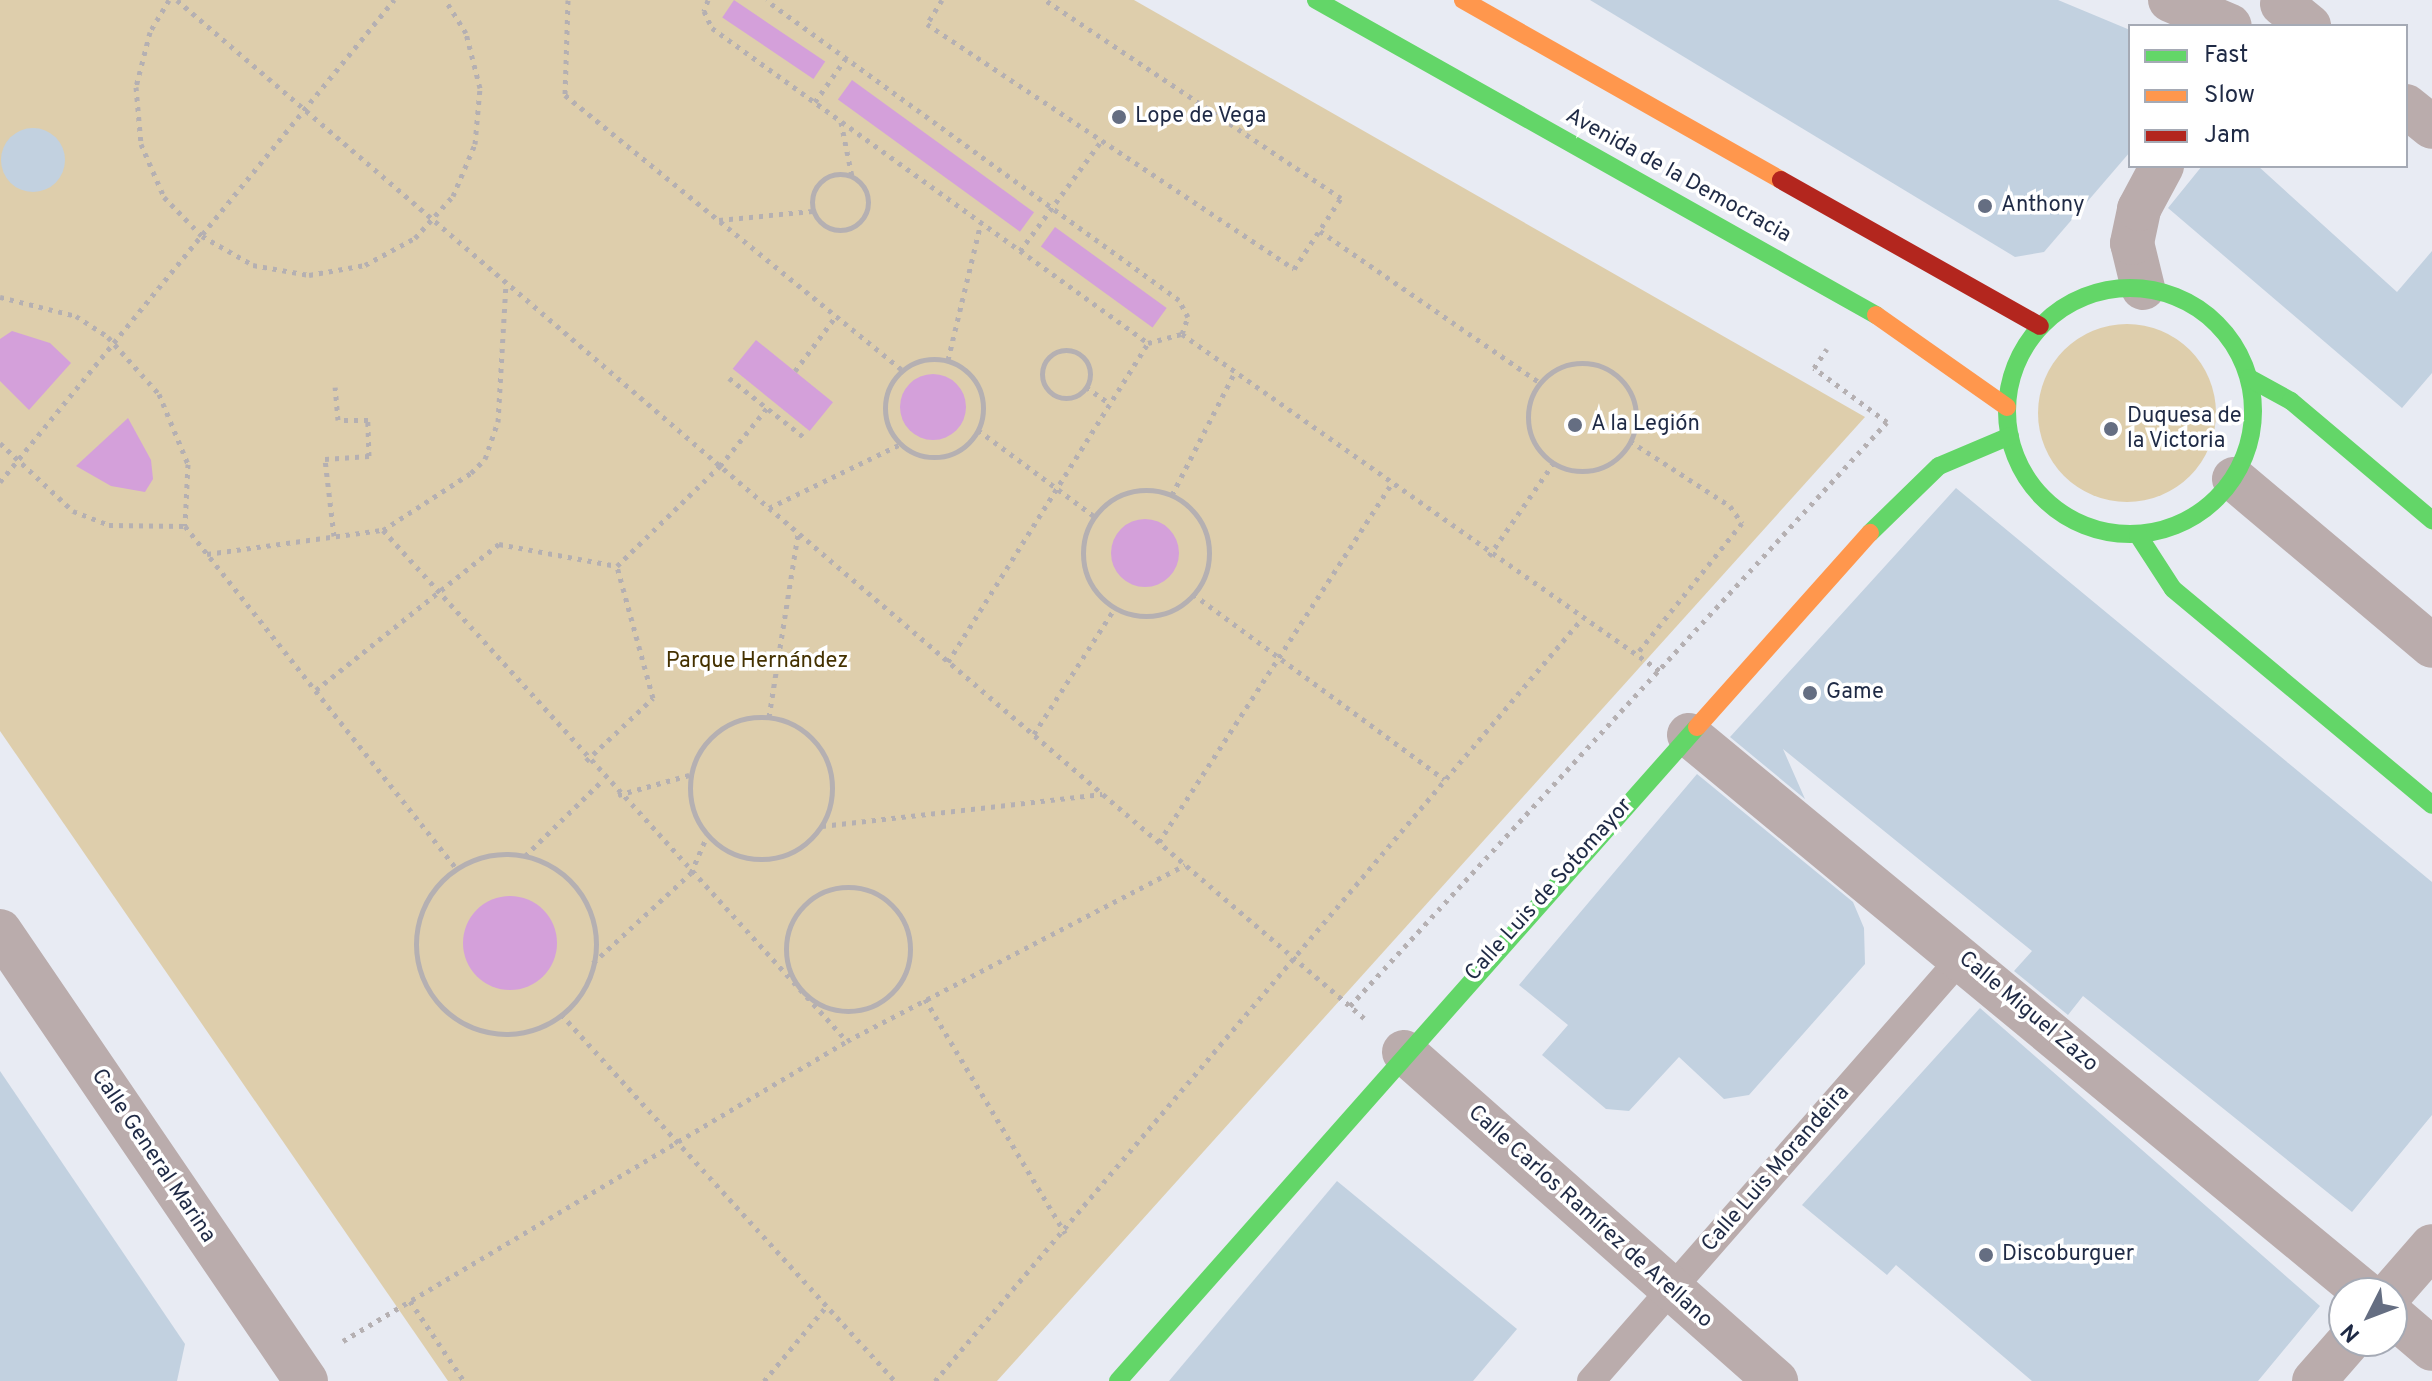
<!DOCTYPE html>
<html>
<head>
<meta charset="utf-8">
<style>
  body { margin:0 }
  #map { position:relative; width:2432px; height:1381px; overflow:hidden; background:#e8ebf3; font-family:Overpass,sans-serif }
  div>[style] { position:absolute }
  .green>* { inset:0; background:#deceac }
  .round { border-radius:50% }
  .water>* { inset:0; background:#d4a0da; transform-origin:0 0 }
  .building>* { inset:0; background:#c2d1e0 }
  .path>* { height:5px; margin-top:-2.5px; transform-origin:0; background:repeating-linear-gradient(90deg,#b5b0b2 0 4px,transparent 0 10px) }
  .path>.ring { margin:-2.5px; padding:0; box-sizing:content-box; background:none; border:5px solid #b5b0b2; border-radius:50% }
  .lane>* { height:28px; margin:-14px; padding:0 14px; transform-origin:14px; border-radius:14px; background:#baacac }
  .street>* { height:44px; margin:-22px; padding:0 22px; transform-origin:22px; border-radius:22px; background:#baacac }
  .fast>* { height:18px; margin:-9px; padding:0 9px; transform-origin:9px; border-radius:9px; background:#63d668 }
  .fast>.ring { margin:-9px; padding:0; box-sizing:content-box; background:none; border:18px solid #63d668; border-radius:50% }
  .slow>* { height:18px; margin:-9px; padding:0 9px; transform-origin:9px; border-radius:9px; background:#ff974d }
  .jam>* { height:18px; margin:-9px; padding:0 9px; transform-origin:9px; border-radius:9px; background:#b3261e }
  .dots>* { width:22px; height:22px; translate:-50% -50%; box-sizing:border-box; border:4px solid #fff; border-radius:50% }
  span { translate:-50% -50%; white-space:nowrap; text-align:center; line-height:1.15; -webkit-text-stroke:7px #fff; paint-order:stroke }
  .poi-label { font-size:22px; color:#1f2a45 }
  .left { translate:0 -50%; text-align:left }
  .street-label { font-size:22px; color:#1f2a45 }
  .park-label { font-size:22px; color:#443100 }
  .legend { position:absolute; left:2128px; top:24px; width:280px; height:144px; box-sizing:border-box; background:#fff; border:2px solid #a5aab5; margin:0; padding:10px 14px; list-style:none; font-size:24px; color:#1f2a45 }
  .legend li { display:flex; align-items:center; gap:16px; height:40px }
  .legend b { width:40px; border:2px solid #a5aab5 }
  .north { position:absolute; left:2328px; top:1277px; width:80px; height:80px; box-sizing:border-box; background:#fff; border:2px solid #a5aab5; border-radius:50%; rotate:228deg; font-size:22px; font-weight:700; line-height:32px; text-align:center; color:#1f2a45 }
  .north::after { content:''; display:block; margin:auto; width:28px; height:36px; background:#656e82; clip-path:polygon(50% 0,100% 100%,50% 72%,0 100%) }
</style>
</head>
<body>
<div id="map">
  <div class="green">
    <i style="clip-path:polygon(0 0,1134px 0,1865px 417px,997px 1381px,448px 1381px,0 731px)"></i>
    <i class="round" style="left:2038px;top:324px;width:178px;height:178px"></i>
  </div>
  <div class="water">
    <i style="left:734px;top:0;width:110px;height:21px;rotate:34deg"></i>
    <i style="left:852px;top:80px;width:225px;height:24px;rotate:36deg"></i>
    <i style="left:1055px;top:227px;width:138px;height:24px;rotate:36deg"></i>
    <i style="clip-path:polygon(12px 331px,50px 343px,71px 363px,29px 410px,0 381px,0 339px)"></i>
    <i style="left:756px;top:340px;width:99px;height:37px;rotate:39deg"></i>
    <i class="round" style="left:900px;top:374px;width:66px;height:66px"></i>
    <i style="clip-path:polygon(128px 418px,151px 460px,153px 479px,145px 492px,111px 486px,76px 466px)"></i>
    <i class="round" style="left:1111px;top:519px;width:68px;height:68px"></i>
    <i class="round" style="left:463px;top:896px;width:94px;height:94px"></i>
  </div>
  <div class="building">
    <i style="clip-path:polygon(1590px 0,2058px 0,2130px 30px,2130px 152px,2044px 252px,2015px 257px)"></i>
    <i class="round" style="left:1px;top:128px;width:64px;height:64px"></i>
    <i style="clip-path:polygon(2202px 166px,2258px 166px,2397px 292px,2432px 251px,2432px 373px,2402px 408px,2168px 208px)"></i>
    <i style="clip-path:polygon(1956px 488px,2432px 882px,2432px 1115px,2352px 1212px,2083px 996px,2068px 1015px,2014px 971px,2032px 951px,1783px 749px,1805px 799px,1730px 737px)"></i>
    <i style="clip-path:polygon(1697px 774px,1853px 902px,1864px 928px,1865px 964px,1749px 1095px,1724px 1099px,1679px 1057px,1629px 1111px,1606px 1109px,1542px 1055px,1568px 1025px,1519px 985px)"></i>
    <i style="clip-path:polygon(1980px 1008px,2320px 1306px,2258px 1381px,2032px 1381px,1896px 1265px,1887px 1275px,1802px 1205px)"></i>
    <i style="clip-path:polygon(0 1071px,185px 1344px,177px 1381px,0 1381px)"></i>
    <i style="clip-path:polygon(1337px 1181px,1517px 1329px,1473px 1381px,1169px 1381px)"></i>
  </div>
  <div class="path">
    <i style="left:169px;top:0;width:37px;rotate:121deg"></i>
    <i style="left:150px;top:32px;width:57px;rotate:104.3deg"></i>
    <i style="left:136px;top:87px;width:57px;rotate:85deg"></i>
    <i style="left:141px;top:144px;width:58px;rotate:66.5deg"></i>
    <i style="left:164px;top:197px;width:54px;rotate:45.7deg"></i>
    <i style="left:202px;top:236px;width:59px;rotate:29.6deg"></i>
    <i style="left:253px;top:265px;width:57px;rotate:10.1deg"></i>
    <i style="left:309px;top:275px;width:57px;rotate:-10.1deg"></i>
    <i style="left:365px;top:265px;width:57px;rotate:-28.4deg"></i>
    <i style="left:415px;top:238px;width:57px;rotate:-47.9deg"></i>
    <i style="left:453px;top:196px;width:56px;rotate:-67.1deg"></i>
    <i style="left:475px;top:144px;width:56px;rotate:-84.9deg"></i>
    <i style="left:480px;top:88px;width:57px;rotate:-104.3deg"></i>
    <i style="left:466px;top:33px;width:39px;rotate:-122deg"></i>
    <i style="left:177px;top:0;width:1564px;rotate:40.62deg"></i>
    <i style="left:568px;top:0;width:95px;rotate:91.8deg"></i>
    <i style="left:565px;top:95px;width:435px;rotate:39.2deg"></i>
    <i style="left:708px;top:0;width:12px;rotate:110deg"></i>
    <i style="left:704px;top:11px;width:19px;rotate:65deg"></i>
    <i style="left:712px;top:28px;width:538px;rotate:35.85deg"></i>
    <i style="left:1148px;top:343px;width:35px;rotate:-15deg"></i>
    <i style="left:1182px;top:334px;width:18px;rotate:-71deg"></i>
    <i style="left:1188px;top:317px;width:19px;rotate:-118deg"></i>
    <i style="left:1179px;top:300px;width:510px;rotate:-144.01deg"></i>
    <i style="left:942px;top:0;width:28px;rotate:122deg"></i>
    <i style="left:927px;top:24px;width:441px;rotate:33.7deg"></i>
    <i style="left:1294px;top:269px;width:85px;rotate:-56.5deg"></i>
    <i style="left:1341px;top:198px;width:356px;rotate:-146.2deg"></i>
    <i style="left:815px;top:102px;width:54px;rotate:-54.8deg"></i>
    <i style="left:841px;top:122px;width:55px;rotate:78.5deg"></i>
    <i class="ring" style="left:812px;top:174px;width:51px;height:51px"></i>
    <i style="left:719px;top:220px;width:94px;rotate:-5.5deg"></i>
    <i style="left:1320px;top:231px;width:266px;rotate:34.6deg"></i>
    <i style="left:1020px;top:251px;width:138px;rotate:-53.5deg"></i>
    <i style="left:0;top:297px;width:78px;rotate:14deg"></i>
    <i style="left:76px;top:316px;width:38px;rotate:33deg"></i>
    <i style="left:108px;top:337px;width:76px;rotate:48.2deg"></i>
    <i style="left:159px;top:394px;width:76px;rotate:67.5deg"></i>
    <i style="left:188px;top:464px;width:62px;rotate:92.8deg"></i>
    <i style="left:185px;top:526px;width:436px;rotate:51.6deg"></i>
    <i style="left:1182px;top:334px;width:588px;rotate:35.18deg"></i>
    <i class="ring" style="left:1042px;top:350px;width:43px;height:43px"></i>
    <i class="ring" style="left:885px;top:359px;width:93px;height:93px"></i>
    <i style="left:948px;top:360px;width:141px;rotate:-76.5deg"></i>
    <i class="ring" style="left:1528px;top:363px;width:103px;height:103px"></i>
    <i style="left:795px;top:371px;width:69px;rotate:-53.3deg"></i>
    <i style="left:729px;top:378px;width:97px;rotate:38.3deg"></i>
    <i style="left:1086px;top:387px;width:29px;rotate:35deg"></i>
    <i style="left:978px;top:430px;width:146px;rotate:36.6deg"></i>
    <i style="left:1630px;top:441px;width:119px;rotate:33deg"></i>
    <i style="left:1730px;top:506px;width:21px;rotate:55deg"></i>
    <i style="left:1742px;top:523px;width:169px;rotate:128.8deg"></i>
    <i style="left:0;top:443px;width:100px;rotate:43deg"></i>
    <i style="left:73px;top:511px;width:39px;rotate:21deg"></i>
    <i style="left:109px;top:525px;width:76px;rotate:0.8deg"></i>
    <i style="left:0;top:482px;width:623px;rotate:-50.74deg"></i>
    <i class="ring" style="left:1083px;top:490px;width:121px;height:121px"></i>
    <i style="left:1172px;top:495px;width:138px;rotate:-62.9deg"></i>
    <i style="left:769px;top:508px;width:147px;rotate:-25.9deg"></i>
    <i style="left:383px;top:530px;width:690px;rotate:47.76deg"></i>
    <i style="left:334px;top:536px;width:78px;rotate:-96.7deg"></i>
    <i style="left:325px;top:459px;width:44px;rotate:-3.9deg"></i>
    <i style="left:369px;top:456px;width:36px;rotate:-92deg"></i>
    <i style="left:368px;top:420px;width:30px;rotate:180deg"></i>
    <i style="left:338px;top:420px;width:33px;rotate:-95deg"></i>
    <i style="left:207px;top:554px;width:178px;rotate:-7.8deg"></i>
    <i style="left:383px;top:530px;width:105px;rotate:-32.9deg"></i>
    <i style="left:471px;top:473px;width:20px;rotate:-45deg"></i>
    <i style="left:485px;top:459px;width:39px;rotate:-71deg"></i>
    <i style="left:498px;top:422px;width:139px;rotate:-86.7deg"></i>
    <i style="left:1489px;top:556px;width:112px;rotate:-55.2deg"></i>
    <i style="left:1193px;top:594px;width:312px;rotate:36.4deg"></i>
    <i style="left:948px;top:662px;width:377px;rotate:-57.9deg"></i>
    <i style="left:316px;top:690px;width:234px;rotate:-38.6deg"></i>
    <i style="left:499px;top:544px;width:120px;rotate:10.6deg"></i>
    <i style="left:617px;top:566px;width:144px;rotate:-44.2deg"></i>
    <i style="left:720px;top:466px;width:75px;rotate:-51deg"></i>
    <i class="ring" style="left:690px;top:717px;width:137px;height:137px"></i>
    <i style="left:769px;top:717px;width:186px;rotate:-81deg"></i>
    <i style="left:1034px;top:734px;width:150px;rotate:-57.3deg"></i>
    <i style="left:586px;top:761px;width:92px;rotate:-43.2deg"></i>
    <i style="left:653px;top:698px;width:137px;rotate:-105.3deg"></i>
    <i style="left:618px;top:795px;width:74px;rotate:-15.7deg"></i>
    <i style="left:822px;top:826px;width:282px;rotate:-6.5deg"></i>
    <i style="left:1159px;top:842px;width:426px;rotate:-57deg"></i>
    <i class="ring" style="left:416px;top:854px;width:175px;height:175px"></i>
    <i style="left:525px;top:856px;width:109px;rotate:-44.3deg"></i>
    <i class="ring" style="left:786px;top:887px;width:119px;height:119px"></i>
    <i style="left:593px;top:963px;width:133px;rotate:-42.6deg"></i>
    <i style="left:691px;top:873px;width:40px;rotate:-66.6deg"></i>
    <i style="left:925px;top:999px;width:273px;rotate:59.1deg"></i>
    <i style="left:1350px;top:1006px;width:793px;rotate:-47.4deg"></i>
    <i style="left:1887px;top:422px;width:91px;rotate:-143.5deg"></i>
    <i style="left:1814px;top:368px;width:23px;rotate:-56deg"></i>
    <i style="left:561px;top:1014px;width:496px;rotate:47.7deg"></i>
    <i style="left:410px;top:1301px;width:97px;rotate:56deg"></i>
    <i style="left:343px;top:1341px;width:587px;rotate:-30.76deg"></i>
    <i style="left:847px;top:1041px;width:381px;rotate:-27.5deg"></i>
    <i style="left:764px;top:1381px;width:95px;rotate:-50.1deg"></i>
    <i style="left:935px;top:1381px;width:997px;rotate:-49.68deg"></i>
  </div>
  <div class="lane">
    <i style="left:1591px;top:1381px;width:563px;rotate:-48.81deg"></i>
  </div>
  <div class="street">
    <i style="left:2170px;top:0;width:65px;rotate:23.4deg"></i>
    <i style="left:2282px;top:4px;width:35px;rotate:39deg"></i>
    <i style="left:2406px;top:106px;width:33px;rotate:39deg"></i>
    <i style="left:2143px;top:288px;width:46px;rotate:-103.7deg"></i>
    <i style="left:2132px;top:243px;width:35px;rotate:-78deg"></i>
    <i style="left:2139px;top:209px;width:49px;rotate:-61.9deg"></i>
    <i style="left:2234px;top:479px;width:259px;rotate:40.1deg"></i>
    <i style="left:1689px;top:735px;width:877px;rotate:39.54deg"></i>
    <i style="left:0;top:931px;width:544px;rotate:55.78deg"></i>
    <i style="left:1404px;top:1052px;width:497px;rotate:41.5deg"></i>
    <i style="left:2391px;top:1293px;width:62px;rotate:-48.9deg"></i>
    <i style="left:2392px;top:1315px;width:52px;rotate:40.4deg"></i>
    <i style="left:2314px;top:1381px;width:53px;rotate:-48.8deg"></i>
  </div>
  <div class="fast">
    <i style="left:1316px;top:0;width:643px;rotate:29.36deg"></i>
    <i class="ring" style="left:2007px;top:288px;width:228px;height:228px"></i>
    <i style="left:2249px;top:378px;width:48px;rotate:28.7deg"></i>
    <i style="left:2291px;top:401px;width:185px;rotate:40.2deg"></i>
    <i style="left:1870px;top:533px;width:96px;rotate:-44.2deg"></i>
    <i style="left:1939px;top:466px;width:77px;rotate:-22.9deg"></i>
    <i style="left:2138px;top:535px;width:64px;rotate:57.1deg"></i>
    <i style="left:2173px;top:589px;width:337px;rotate:39.8deg"></i>
    <i style="left:1118px;top:1381px;width:873px;rotate:-48.48deg"></i>
  </div>
  <div class="slow">
    <i style="left:1463px;top:0;width:365px;rotate:29.5deg"></i>
    <i style="left:1876px;top:315px;width:160px;rotate:35.1deg"></i>
    <i style="left:1697px;top:727px;width:260px;rotate:-48.3deg"></i>
  </div>
  <div class="jam">
    <i style="left:1781px;top:180px;width:297px;rotate:29.4deg"></i>
  </div>
  <div class="dots">
    <i style="left:1119px;top:117px;background:#656e82"></i>
    <i style="left:1985px;top:206px;background:#656e82"></i>
    <i style="left:1575px;top:425px;background:#656e82"></i>
    <i style="left:2111px;top:429px;background:#656e82"></i>
    <i style="left:1810px;top:693px;background:#656e82"></i>
    <i style="left:1986px;top:1255px;background:#656e82"></i>
  </div>
  <div class="poi-label">
    <span class="left" style="left:1135px;top:117px">Lope de Vega</span>
    <span class="left" style="left:2001px;top:206px">Anthony</span>
    <span class="left" style="left:2127px;top:429px">Duquesa de<br>la Victoria</span>
    <span class="left" style="left:1591px;top:425px">A la Legión</span>
    <span class="left" style="left:1826px;top:693px">Game</span>
    <span class="left" style="left:2002px;top:1255px">Discoburguer</span>
  </div>
  <div class="street-label">
    <span style="left:1678px;top:176px;rotate:29deg">Avenida de la Democracia</span>
    <span style="left:1549px;top:890px;rotate:-48deg">Calle Luis de Sotomayor</span>
    <span style="left:2028px;top:1012px;rotate:40deg">Calle Miguel Zazo</span>
    <span style="left:153px;top:1156px;rotate:56deg">Calle General Marina</span>
    <span style="left:1776px;top:1169px;rotate:-49deg">Calle Luis Morandeira</span>
    <span style="left:1590px;top:1217px;rotate:42deg">Calle Carlos Ramírez de Arellano</span>
  </div>
  <div class="park-label">
    <span style="left:757px;top:662px">Parque Hernández</span>
  </div>
  <ul class="legend">
  <li><b style="height:10px;background:#63d668"></b>Fast</li>
  <li><b style="height:10px;background:#ff974d"></b>Slow</li>
  <li><b style="height:10px;background:#b3261e"></b>Jam</li>
  </ul>
  <div class="north">N</div>
</div>
</body>
</html>
